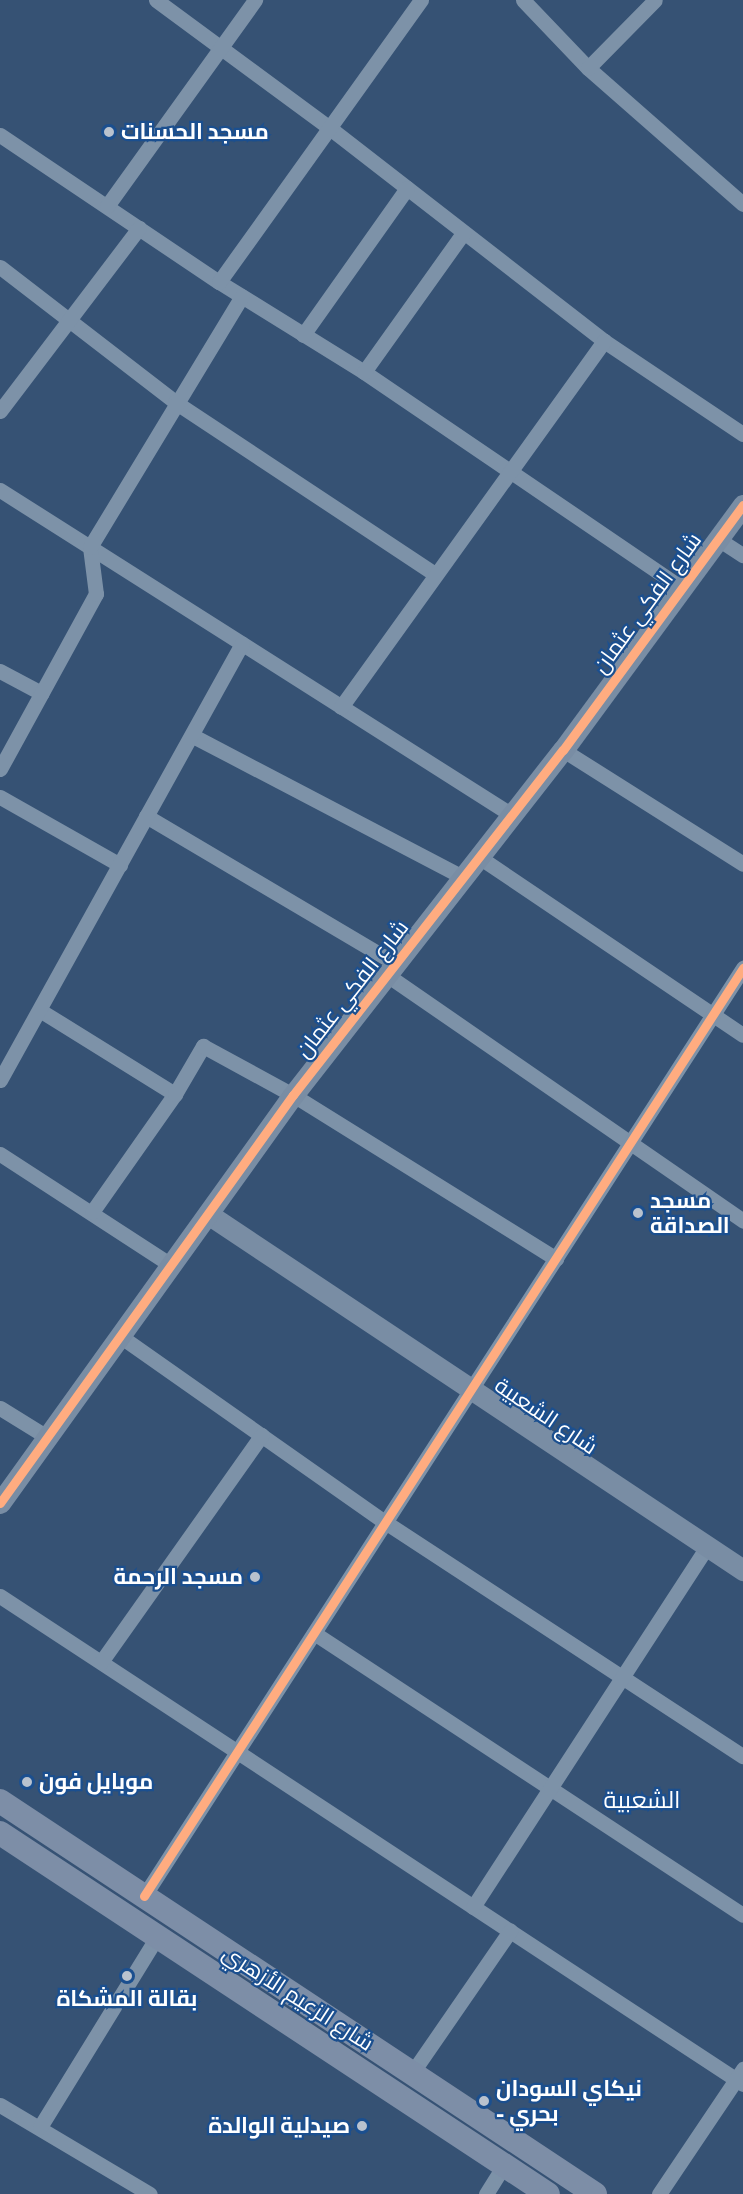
<!DOCTYPE html>
<html>
<head>
<meta charset="utf-8">
<style>
  body { margin:0 }
  #map { position:relative; width:743px; height:2194px; overflow:hidden; background:#365274; font-family:Signika,Cairo,sans-serif }
  div>[style] { position:absolute }
  .street>* { height:15px; margin:-7.5px; padding:0 7.5px; transform-origin:7.5px; border-radius:7.5px; background:#7d92a8 }
  .secondary>* { height:21px; margin:-10.5px; padding:0 10.5px; transform-origin:10.5px; border-radius:10.5px; background:#798da4 }
  .primary>* { height:24px; margin:-12px; padding:0 12px; transform-origin:12px; border-radius:12px; background:#7d8ea7 }
  .cycleway>* { height:9px; margin:-4.5px; padding:0 4.5px; transform-origin:4.5px; border-radius:4.5px; background:#ffac80 }
  .dots>* { width:16px; height:16px; translate:-50% -50%; box-sizing:border-box; border:3px solid #1b4f8f; border-radius:50% }
  span { translate:-50% -50%; white-space:nowrap; text-align:center; line-height:1.15; -webkit-text-stroke:4.5px #1b4f8f; paint-order:stroke }
  .poi-label { font-size:22px; color:#fff; font-weight:700 }
  .left { translate:0 -50%; text-align:left }
  .right { translate:-100% -50%; text-align:right }
  .street-label { font-size:22px; color:#fff }
  .neighbourhood-label { font-size:24px; color:#fff }
</style>
</head>
<body>
<div id="map">
  <div class="street">
    <i style="left:156px;top:0;width:217px;rotate:36.4deg"></i>
    <i style="left:331px;top:129px;width:346px;rotate:37.8deg"></i>
    <i style="left:604px;top:341px;width:167px;rotate:33.8deg"></i>
    <i style="left:523px;top:0;width:94px;rotate:46.3deg"></i>
    <i style="left:588px;top:68px;width:206px;rotate:41.3deg"></i>
    <i style="left:588px;top:68px;width:95px;rotate:-45.4deg"></i>
    <i style="left:0;top:135px;width:264px;rotate:33.9deg"></i>
    <i style="left:219px;top:282px;width:171px;rotate:31.8deg"></i>
    <i style="left:364px;top:372px;width:384px;rotate:34.2deg"></i>
    <i style="left:107px;top:206px;width:254px;rotate:-54.3deg"></i>
    <i style="left:0;top:267px;width:221px;rotate:37.6deg"></i>
    <i style="left:175px;top:402px;width:312px;rotate:33.5deg"></i>
    <i style="left:219px;top:282px;width:347px;rotate:-54.4deg"></i>
    <i style="left:303px;top:335px;width:180px;rotate:-54.7deg"></i>
    <i style="left:364px;top:372px;width:171px;rotate:-54.5deg"></i>
    <i style="left:0;top:411px;width:230px;rotate:-52.8deg"></i>
    <i style="left:0;top:490px;width:606px;rotate:32.41deg"></i>
    <i style="left:718px;top:539px;width:30px;rotate:33deg"></i>
    <i style="left:0;top:671px;width:47px;rotate:28.2deg"></i>
    <i style="left:341px;top:707px;width:451px;rotate:-54.3deg"></i>
    <i style="left:193px;top:736px;width:305px;rotate:27.6deg"></i>
    <i style="left:563px;top:750px;width:213px;rotate:32.3deg"></i>
    <i style="left:0;top:769px;width:200px;rotate:-61.3deg"></i>
    <i style="left:96px;top:594px;width:47px;rotate:-97.3deg"></i>
    <i style="left:90px;top:547px;width:293px;rotate:-58.8deg"></i>
    <i style="left:0;top:797px;width:138px;rotate:29.5deg"></i>
    <i style="left:146px;top:816px;width:291px;rotate:30.6deg"></i>
    <i style="left:479px;top:857px;width:318px;rotate:34deg"></i>
    <i style="left:387px;top:975px;width:433px;rotate:34.6deg"></i>
    <i style="left:41px;top:1011px;width:158px;rotate:31.8deg"></i>
    <i style="left:0;top:1080px;width:499px;rotate:-61deg"></i>
    <i style="left:0;top:1154px;width:204px;rotate:33deg"></i>
    <i style="left:92px;top:1212px;width:144px;rotate:-54.9deg"></i>
    <i style="left:175px;top:1094px;width:56px;rotate:-59.7deg"></i>
    <i style="left:203px;top:1046px;width:102px;rotate:28.6deg"></i>
    <i style="left:293px;top:1095px;width:310px;rotate:31.9deg"></i>
    <i style="left:120px;top:1336px;width:324px;rotate:35.1deg"></i>
    <i style="left:385px;top:1522px;width:428px;rotate:33.2deg"></i>
    <i style="left:0;top:1408px;width:55px;rotate:31.7deg"></i>
    <i style="left:0;top:1596px;width:889px;rotate:33.3deg"></i>
    <i style="left:314px;top:1633px;width:513px;rotate:33.32deg"></i>
    <i style="left:101px;top:1662px;width:278px;rotate:-54.7deg"></i>
    <i style="left:144px;top:1896px;width:1105px;rotate:-57.16deg"></i>
    <i style="left:473px;top:1907px;width:429px;rotate:-57deg"></i>
    <i style="left:412px;top:2073px;width:173px;rotate:-55.4deg"></i>
    <i style="left:0;top:2105px;width:174px;rotate:30.7deg"></i>
    <i style="left:40px;top:2127px;width:223px;rotate:-58.4deg"></i>
    <i style="left:486px;top:2194px;width:34px;rotate:-58deg"></i>
    <i style="left:659px;top:2194px;width:151px;rotate:-56.1deg"></i>
  </div>
  <div class="secondary">
    <i style="left:208px;top:1214px;width:643px;rotate:33.64deg"></i>
    <i style="left:0;top:1503px;width:502px;rotate:-54.32deg"></i>
    <i style="left:293px;top:1095px;width:438px;rotate:-52deg"></i>
    <i style="left:563px;top:750px;width:304px;rotate:-53.7deg"></i>
  </div>
  <div class="primary">
    <i style="left:0;top:1801px;width:713px;rotate:33.44deg"></i>
    <i style="left:0;top:1833px;width:656px;rotate:33.38deg"></i>
  </div>
  <div class="cycleway">
    <i style="left:0;top:1503px;width:502px;rotate:-54.32deg"></i>
    <i style="left:293px;top:1095px;width:438px;rotate:-52deg"></i>
    <i style="left:563px;top:750px;width:304px;rotate:-53.7deg"></i>
    <i style="left:144px;top:1896px;width:1105px;rotate:-57.16deg"></i>
  </div>
  <div class="dots">
    <i style="left:109px;top:132px;background:#b9c2ce"></i>
    <i style="left:638px;top:1213px;background:#b9c2ce"></i>
    <i style="left:255px;top:1577px;background:#b9c2ce"></i>
    <i style="left:27px;top:1782px;background:#b9c2ce"></i>
    <i style="left:127px;top:1976px;background:#b9c2ce"></i>
    <i style="left:484px;top:2101px;background:#b9c2ce"></i>
    <i style="left:362px;top:2126px;background:#b9c2ce"></i>
  </div>
  <div class="poi-label">
    <span class="left" style="left:121px;top:132px">مسجد الحسنات</span>
    <span class="left" style="left:650px;top:1213px">مسجد<br>الصداقة</span>
    <span class="right" style="left:243px;top:1577px">مسجد الرحمة</span>
    <span class="left" style="left:39px;top:1782px">موبايل فون</span>
    <span style="left:127px;top:1999px">بقالة المشكاة</span>
    <span class="left" style="left:496px;top:2101px">نيكاي السودان<br>- بحري</span>
    <span class="right" style="left:350px;top:2126px">صيدلية الوالدة</span>
  </div>
  <div class="street-label">
    <span style="left:647px;top:603px;rotate:-54deg">شارع الفكي عثمان</span>
    <span style="left:352px;top:989px;rotate:-52deg">شارع الفكي عثمان</span>
    <span style="left:546px;top:1416px;rotate:34deg">شارع الشعبية</span>
    <span style="left:298px;top:1998px;rotate:33deg">شارع الزعيم الأزهري</span>
  </div>
  <div class="neighbourhood-label">
    <span style="left:642px;top:1801px">الشعبية</span>
  </div>
</div>
</body>
</html>
